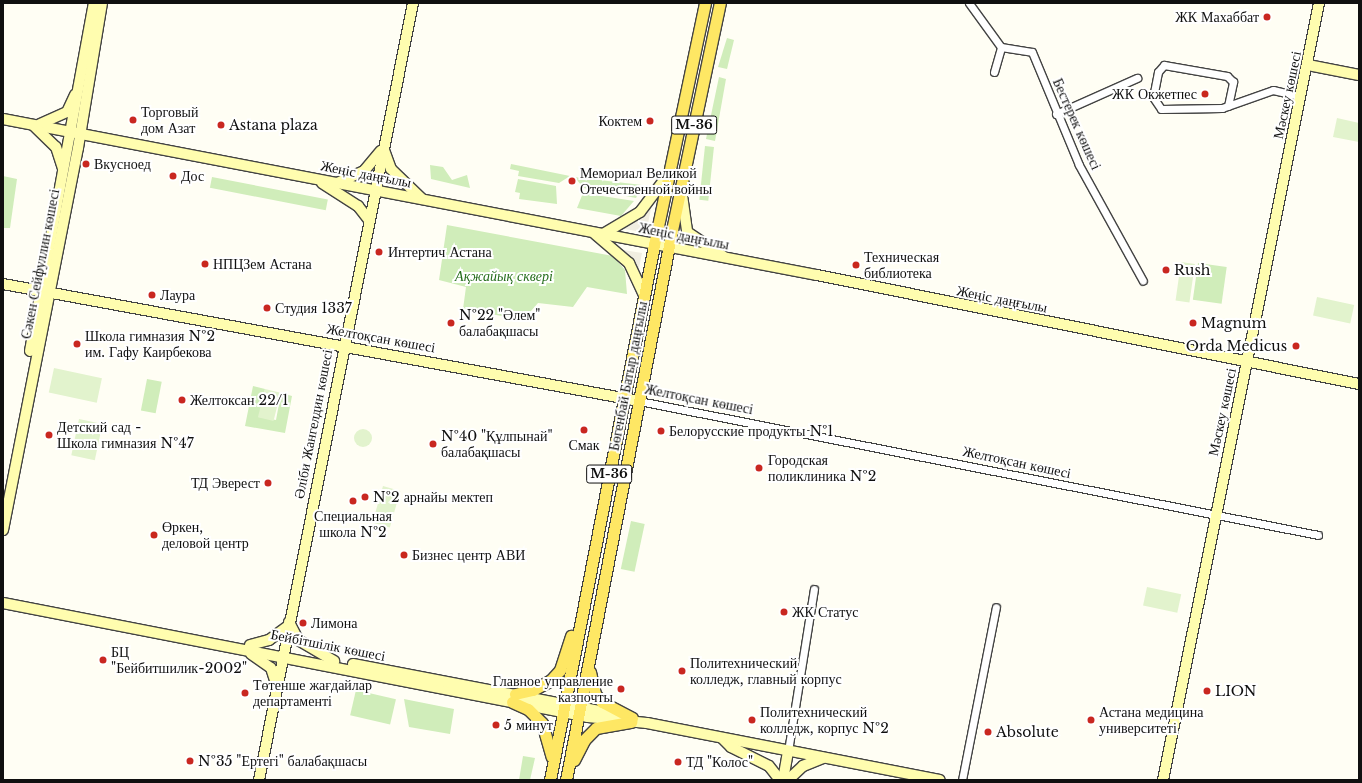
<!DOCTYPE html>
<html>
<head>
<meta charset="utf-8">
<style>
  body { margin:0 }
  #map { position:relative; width:1362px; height:783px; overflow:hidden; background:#fffef4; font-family:"Libre Baskerville",serif }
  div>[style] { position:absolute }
  .green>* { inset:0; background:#d0edba; transform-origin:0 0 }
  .pitch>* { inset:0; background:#e2f3cd; transform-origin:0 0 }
  .round { border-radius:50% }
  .plaza>* { inset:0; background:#f1eee1 }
  .roads { filter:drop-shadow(1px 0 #434343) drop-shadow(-1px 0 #434343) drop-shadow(0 1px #434343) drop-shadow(0 -1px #434343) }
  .street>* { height:7px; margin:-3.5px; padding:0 3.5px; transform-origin:3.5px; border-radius:3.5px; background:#fff }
  .secondary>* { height:10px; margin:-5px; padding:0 5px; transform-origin:5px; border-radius:5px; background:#fffdaf }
  .primary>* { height:11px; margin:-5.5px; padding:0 5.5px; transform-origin:5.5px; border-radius:5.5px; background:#fee764 }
  .dots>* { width:11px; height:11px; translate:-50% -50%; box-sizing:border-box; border:2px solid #fff; border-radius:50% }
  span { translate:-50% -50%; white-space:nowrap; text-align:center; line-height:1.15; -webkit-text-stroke:4px #fff; paint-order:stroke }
  .shield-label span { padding:1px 3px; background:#fff; border:1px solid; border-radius:3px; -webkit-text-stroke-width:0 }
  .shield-label { font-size:13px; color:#101010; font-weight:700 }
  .poi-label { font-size:14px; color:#101010 }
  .right { translate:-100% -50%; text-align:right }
  .left { translate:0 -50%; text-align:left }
  .street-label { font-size:14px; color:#101010 }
  .park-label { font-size:14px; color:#256d1c; font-style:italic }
  .frame { position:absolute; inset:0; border:4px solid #101010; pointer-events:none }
</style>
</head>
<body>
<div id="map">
  <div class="green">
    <i style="clip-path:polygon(727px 38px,734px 40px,727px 69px,718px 67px)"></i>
    <i style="clip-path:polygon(719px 77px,726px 79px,715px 141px,706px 139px)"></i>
    <i style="left:705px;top:146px;width:9px;height:54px;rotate:6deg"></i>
    <i style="clip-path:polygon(511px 164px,570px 176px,559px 183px,518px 176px,519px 171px,510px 169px)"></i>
    <i style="clip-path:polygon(430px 165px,443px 167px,452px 180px,467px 175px,470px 188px,431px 179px)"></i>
    <i style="clip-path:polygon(3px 176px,17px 179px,10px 228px,3px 228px)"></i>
    <i style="left:212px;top:177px;width:118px;height:11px;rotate:11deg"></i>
    <i style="clip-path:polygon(574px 177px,642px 185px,636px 198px,584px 188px)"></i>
    <i style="clip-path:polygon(518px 179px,556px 186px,557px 204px,519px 199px,520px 193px,515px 192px)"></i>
    <i style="clip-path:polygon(583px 193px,634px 201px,621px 216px,577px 208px)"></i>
    <i style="clip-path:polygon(447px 225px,613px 256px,625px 270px,627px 294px,587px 287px,573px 307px,538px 303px,523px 320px,463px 309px,466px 287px,439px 280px)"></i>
    <i style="left:1198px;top:263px;width:29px;height:37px;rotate:8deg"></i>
    <i style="left:147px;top:379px;width:15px;height:32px;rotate:11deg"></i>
    <i style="clip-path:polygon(253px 386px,265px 389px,259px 417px,276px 420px,281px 393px,292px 396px,285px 433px,245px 426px)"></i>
    <i style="left:631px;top:521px;width:14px;height:49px;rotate:12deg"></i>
    <i style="left:356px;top:690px;width:41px;height:26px;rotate:13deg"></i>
    <i style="clip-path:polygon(404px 699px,454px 709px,450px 734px,409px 727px)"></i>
    <i style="clip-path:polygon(523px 756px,535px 758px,530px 780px,519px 780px)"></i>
  </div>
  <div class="pitch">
    <i style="clip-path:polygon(1337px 118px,1359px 123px,1359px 142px,1333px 137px)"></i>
    <i style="left:1181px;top:262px;width:14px;height:39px;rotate:8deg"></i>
    <i style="left:1317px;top:297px;width:38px;height:19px;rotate:12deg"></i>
    <i style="left:54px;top:368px;width:49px;height:25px;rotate:12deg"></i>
    <i style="left:265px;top:389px;width:16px;height:29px;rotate:14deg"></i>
    <i style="left:79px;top:419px;width:24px;height:37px;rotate:12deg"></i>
    <i class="round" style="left:354px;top:429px;width:18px;height:18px"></i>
    <i style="left:383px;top:486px;width:18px;height:38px;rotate:16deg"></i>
    <i style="left:1147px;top:587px;width:35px;height:19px;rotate:12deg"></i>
  </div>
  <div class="plaza">
    <i style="clip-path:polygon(653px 199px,646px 233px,615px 227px)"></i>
    <i style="clip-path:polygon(617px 249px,642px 253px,637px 278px)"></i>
  </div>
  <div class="roads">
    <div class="street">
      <i style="left:969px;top:3px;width:54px;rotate:54deg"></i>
      <i style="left:1001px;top:47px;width:31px;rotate:9deg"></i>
      <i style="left:1032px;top:52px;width:122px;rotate:67.4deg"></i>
      <i style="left:1079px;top:165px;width:132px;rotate:61.1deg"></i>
      <i style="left:994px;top:72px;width:26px;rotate:-74deg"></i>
      <i style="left:1228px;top:106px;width:25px;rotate:-78deg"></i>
      <i style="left:1233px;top:82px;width:8px;rotate:-135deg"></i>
      <i style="left:1227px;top:76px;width:64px;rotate:-170.1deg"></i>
      <i style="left:1164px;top:65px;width:9px;rotate:131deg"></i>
      <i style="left:1158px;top:72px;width:25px;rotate:101deg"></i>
      <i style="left:1153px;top:97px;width:14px;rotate:56deg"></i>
      <i style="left:1161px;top:109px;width:61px;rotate:-0.9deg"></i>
      <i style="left:1222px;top:108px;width:54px;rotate:-19.4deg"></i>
      <i style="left:1273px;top:90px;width:28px;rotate:13deg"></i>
      <i style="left:1056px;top:114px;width:89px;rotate:-24deg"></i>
      <i style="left:639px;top:401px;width:692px;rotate:11.16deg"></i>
      <i style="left:788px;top:751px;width:164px;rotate:-80.9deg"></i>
      <i style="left:962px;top:780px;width:176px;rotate:-78.9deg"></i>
    </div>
    <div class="secondary">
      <i style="left:1308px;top:65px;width:52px;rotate:11.1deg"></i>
      <i style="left:3px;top:119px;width:829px;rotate:10.85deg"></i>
      <i style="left:817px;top:275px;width:553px;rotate:11.37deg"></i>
      <i style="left:40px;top:124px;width:30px;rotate:-24deg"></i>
      <i style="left:67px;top:112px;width:19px;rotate:-65deg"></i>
      <i style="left:34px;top:126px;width:30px;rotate:44deg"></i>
      <i style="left:56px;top:147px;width:23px;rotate:72deg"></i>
      <i style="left:384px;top:150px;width:20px;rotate:70deg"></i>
      <i style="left:391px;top:169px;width:43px;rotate:44.1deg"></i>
      <i style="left:322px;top:183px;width:43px;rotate:32.6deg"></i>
      <i style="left:358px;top:206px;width:18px;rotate:52deg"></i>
      <i style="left:337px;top:183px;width:30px;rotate:-24deg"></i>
      <i style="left:364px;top:171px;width:26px;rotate:-50deg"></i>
      <i style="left:682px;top:195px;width:37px;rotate:82deg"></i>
      <i style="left:687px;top:232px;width:43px;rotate:33.7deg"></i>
      <i style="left:595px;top:234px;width:45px;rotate:40.5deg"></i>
      <i style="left:629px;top:263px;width:35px;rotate:65deg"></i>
      <i style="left:603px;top:234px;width:43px;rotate:-30.7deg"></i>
      <i style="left:640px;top:212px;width:46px;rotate:-52.9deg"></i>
      <i style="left:3px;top:284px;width:647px;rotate:10.42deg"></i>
      <i style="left:30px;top:351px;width:354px;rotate:-79.6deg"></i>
      <i style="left:3px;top:530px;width:389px;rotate:-78.9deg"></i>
      <i style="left:78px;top:148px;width:147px;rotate:-80.6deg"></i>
      <i style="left:3px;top:603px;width:596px;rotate:11.03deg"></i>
      <i style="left:588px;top:717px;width:59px;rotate:5.8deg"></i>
      <i style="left:647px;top:723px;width:298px;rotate:11deg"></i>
      <i style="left:289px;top:622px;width:20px;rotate:63deg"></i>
      <i style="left:298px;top:640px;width:42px;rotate:30.3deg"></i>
      <i style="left:250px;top:645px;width:20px;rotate:-15deg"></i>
      <i style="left:269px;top:640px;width:24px;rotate:-36deg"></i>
      <i style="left:251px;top:654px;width:24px;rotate:35deg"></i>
      <i style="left:271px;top:668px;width:16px;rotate:72deg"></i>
      <i style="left:353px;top:664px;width:272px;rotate:10.8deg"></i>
      <i style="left:722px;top:738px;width:13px;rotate:45deg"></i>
      <i style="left:731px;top:747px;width:42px;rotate:26.6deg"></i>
      <i style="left:769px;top:766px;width:18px;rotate:52deg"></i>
      <i style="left:259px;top:780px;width:792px;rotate:-78.79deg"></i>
      <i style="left:783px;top:780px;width:29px;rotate:-80deg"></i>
      <i style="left:788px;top:780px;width:21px;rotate:-43deg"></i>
      <i style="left:803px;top:766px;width:22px;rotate:-22deg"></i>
      <i style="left:1163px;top:780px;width:793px;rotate:-78.65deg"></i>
    </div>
    <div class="primary">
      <i style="left:590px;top:672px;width:23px;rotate:77deg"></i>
      <i style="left:595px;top:694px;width:11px;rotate:49deg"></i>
      <i style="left:602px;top:702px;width:34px;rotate:28deg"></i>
      <i style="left:515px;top:694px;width:18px;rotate:-13deg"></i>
      <i style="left:533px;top:690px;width:21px;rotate:-29deg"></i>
      <i style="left:551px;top:680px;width:13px;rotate:-48deg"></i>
      <i style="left:560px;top:670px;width:36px;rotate:-72deg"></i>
      <i style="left:512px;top:702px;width:17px;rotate:24deg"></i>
      <i style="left:528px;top:709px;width:20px;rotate:45deg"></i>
      <i style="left:542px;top:723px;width:35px;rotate:74deg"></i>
      <i style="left:574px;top:760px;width:22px;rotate:-63deg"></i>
      <i style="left:584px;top:740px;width:17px;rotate:-45deg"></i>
      <i style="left:596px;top:728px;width:36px;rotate:-10deg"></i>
      <i style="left:550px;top:780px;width:545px;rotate:-79deg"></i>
      <i style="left:654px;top:245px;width:247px;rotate:-78.1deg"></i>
      <i style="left:566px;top:780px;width:560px;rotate:-79.09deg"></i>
      <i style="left:672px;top:230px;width:232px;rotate:-78.1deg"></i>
    </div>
  </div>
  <div class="dots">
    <i style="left:1267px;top:17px;background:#c92720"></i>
    <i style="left:1205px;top:94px;background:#c92720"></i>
    <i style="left:133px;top:120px;background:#c92720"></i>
    <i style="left:650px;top:121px;background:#c92720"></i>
    <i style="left:221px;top:125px;background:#c92720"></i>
    <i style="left:86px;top:164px;background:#c92720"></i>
    <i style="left:173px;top:176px;background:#c92720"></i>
    <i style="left:572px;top:181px;background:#c92720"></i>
    <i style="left:379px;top:252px;background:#c92720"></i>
    <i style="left:205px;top:264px;background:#c92720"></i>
    <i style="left:856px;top:265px;background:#c92720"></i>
    <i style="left:1166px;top:270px;background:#c92720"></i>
    <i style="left:152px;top:295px;background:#c92720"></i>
    <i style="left:267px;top:308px;background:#c92720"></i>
    <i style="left:451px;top:323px;background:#c92720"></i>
    <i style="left:1193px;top:323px;background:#c92720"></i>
    <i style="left:77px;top:344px;background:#c92720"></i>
    <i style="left:1296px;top:346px;background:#c92720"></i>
    <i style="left:182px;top:400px;background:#c92720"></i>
    <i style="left:584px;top:430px;background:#c92720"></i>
    <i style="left:661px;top:431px;background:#c92720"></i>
    <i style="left:49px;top:435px;background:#c92720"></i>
    <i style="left:433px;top:444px;background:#c92720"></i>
    <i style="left:759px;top:468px;background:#c92720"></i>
    <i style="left:268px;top:483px;background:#c92720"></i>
    <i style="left:365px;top:497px;background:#c92720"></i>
    <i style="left:353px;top:501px;background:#c92720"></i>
    <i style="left:154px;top:535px;background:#c92720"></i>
    <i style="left:404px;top:555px;background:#c92720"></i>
    <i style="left:784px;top:612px;background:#c92720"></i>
    <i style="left:303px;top:623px;background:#c92720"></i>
    <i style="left:103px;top:660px;background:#c92720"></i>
    <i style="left:682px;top:671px;background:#c92720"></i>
    <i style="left:621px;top:689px;background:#c92720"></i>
    <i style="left:1207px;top:691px;background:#c92720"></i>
    <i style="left:245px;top:693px;background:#c92720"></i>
    <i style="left:752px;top:720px;background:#c92720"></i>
    <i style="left:1091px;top:720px;background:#c92720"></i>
    <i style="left:496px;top:725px;background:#c92720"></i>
    <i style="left:988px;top:732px;background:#c92720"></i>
    <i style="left:190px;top:761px;background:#c92720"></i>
    <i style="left:678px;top:762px;background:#c92720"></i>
  </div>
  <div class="shield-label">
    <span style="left:694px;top:125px">M-36</span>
    <span style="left:609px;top:474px">M-36</span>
  </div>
  <div class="poi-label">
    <span class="right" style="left:1259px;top:17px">ЖК Махаббат</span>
    <span class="right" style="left:1197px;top:94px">ЖК Окжетпес</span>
    <span class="left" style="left:141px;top:120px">Торговый<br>дом Азат</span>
    <span class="right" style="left:642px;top:121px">Коктем</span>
    <span class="left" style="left:229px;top:125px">Astana plaza</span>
    <span class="left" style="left:94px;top:164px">Вкусноед</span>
    <span class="left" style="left:580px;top:181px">Мемориал Великой<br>Отечественной войны</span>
    <span class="left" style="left:181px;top:176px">Дос</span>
    <span class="left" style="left:388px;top:252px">Интертич Астана</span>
    <span class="left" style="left:864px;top:265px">Техническая<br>библиотека</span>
    <span class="left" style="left:213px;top:264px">НПЦЗем Астана</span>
    <span class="left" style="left:1174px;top:270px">Rush</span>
    <span class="left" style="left:160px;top:295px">Лаура</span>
    <span class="left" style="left:275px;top:308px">Студия 1337</span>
    <span class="left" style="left:459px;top:323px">№22 "Әлем"<br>балабақшасы</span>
    <span class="left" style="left:1201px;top:323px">Magnum</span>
    <span class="left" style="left:85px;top:344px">Школа гимназия №2<br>им. Гафу Каирбекова</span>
    <span class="right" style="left:1287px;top:346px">Orda Medicus</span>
    <span class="left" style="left:190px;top:400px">Желтоксан 22/1</span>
    <span class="left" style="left:57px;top:435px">Детский сад -<br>Школа гимназия №47</span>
    <span class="left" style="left:669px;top:431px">Белорусские продукты №1</span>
    <span class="left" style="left:441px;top:444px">№40 "Құлпынай"<br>балабақшасы</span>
    <span style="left:584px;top:445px">Смак</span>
    <span class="left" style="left:768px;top:468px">Городская<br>поликлиника №2</span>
    <span class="right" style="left:260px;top:483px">ТД Эверест</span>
    <span class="left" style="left:373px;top:497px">№2 арнайы мектеп</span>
    <span style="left:353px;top:524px">Специальная<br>школа №2</span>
    <span class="left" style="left:162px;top:535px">Өркен,<br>деловой центр</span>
    <span class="left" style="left:412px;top:555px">Бизнес центр АВИ</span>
    <span class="left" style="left:792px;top:612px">ЖК Статус</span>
    <span class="left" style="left:311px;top:623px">Лимона</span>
    <span class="left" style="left:111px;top:660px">БЦ<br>"Бейбитшилик-2002"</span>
    <span class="left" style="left:690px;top:671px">Политехнический<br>колледж, главный корпус</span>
    <span class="right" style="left:613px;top:689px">Главное управление<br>казпочты</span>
    <span class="left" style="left:253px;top:693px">Төтенше жағдайлар<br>департаменті</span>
    <span class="left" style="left:1215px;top:691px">LION</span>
    <span class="left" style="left:760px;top:720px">Политехнический<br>колледж, корпус №2</span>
    <span class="left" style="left:1099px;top:720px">Астана медицина<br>университеті</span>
    <span class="left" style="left:504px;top:725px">5 минут</span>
    <span class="left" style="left:996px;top:732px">Absolute</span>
    <span class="left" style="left:198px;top:761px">№35 "Ертегі" балабақшасы</span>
    <span class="left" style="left:686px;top:762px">ТД "Колос"</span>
  </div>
  <div class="street-label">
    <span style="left:1287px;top:95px;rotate:-78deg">Мәскеу көшесі</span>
    <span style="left:1077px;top:124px;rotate:66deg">Бестерек көшесі</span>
    <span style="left:366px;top:174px;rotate:11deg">Жеңіс даңғылы</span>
    <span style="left:684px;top:236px;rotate:11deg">Жеңіс даңғылы</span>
    <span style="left:40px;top:264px;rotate:-79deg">Сәкен Сейфуллин көшесі</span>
    <span style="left:1002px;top:299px;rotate:11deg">Жеңіс даңғылы</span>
    <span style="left:381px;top:338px;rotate:10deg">Желтоқсан көшесі</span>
    <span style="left:628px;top:376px;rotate:-79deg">Бөгенбай Батыр даңғылы</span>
    <span style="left:699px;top:399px;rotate:11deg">Желтоқсан көшесі</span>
    <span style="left:1222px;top:412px;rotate:-78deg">Мәскеу көшесі</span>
    <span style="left:313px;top:424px;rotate:-79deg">Әліби Жангелдин көшесі</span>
    <span style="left:1017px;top:462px;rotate:12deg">Желтоқсан көшесі</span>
    <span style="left:328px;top:645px;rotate:11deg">Бейбітшілік көшесі</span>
  </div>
  <div class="park-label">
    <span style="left:504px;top:276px">Ақжайық сквері</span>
  </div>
  <div class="frame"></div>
</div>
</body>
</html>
